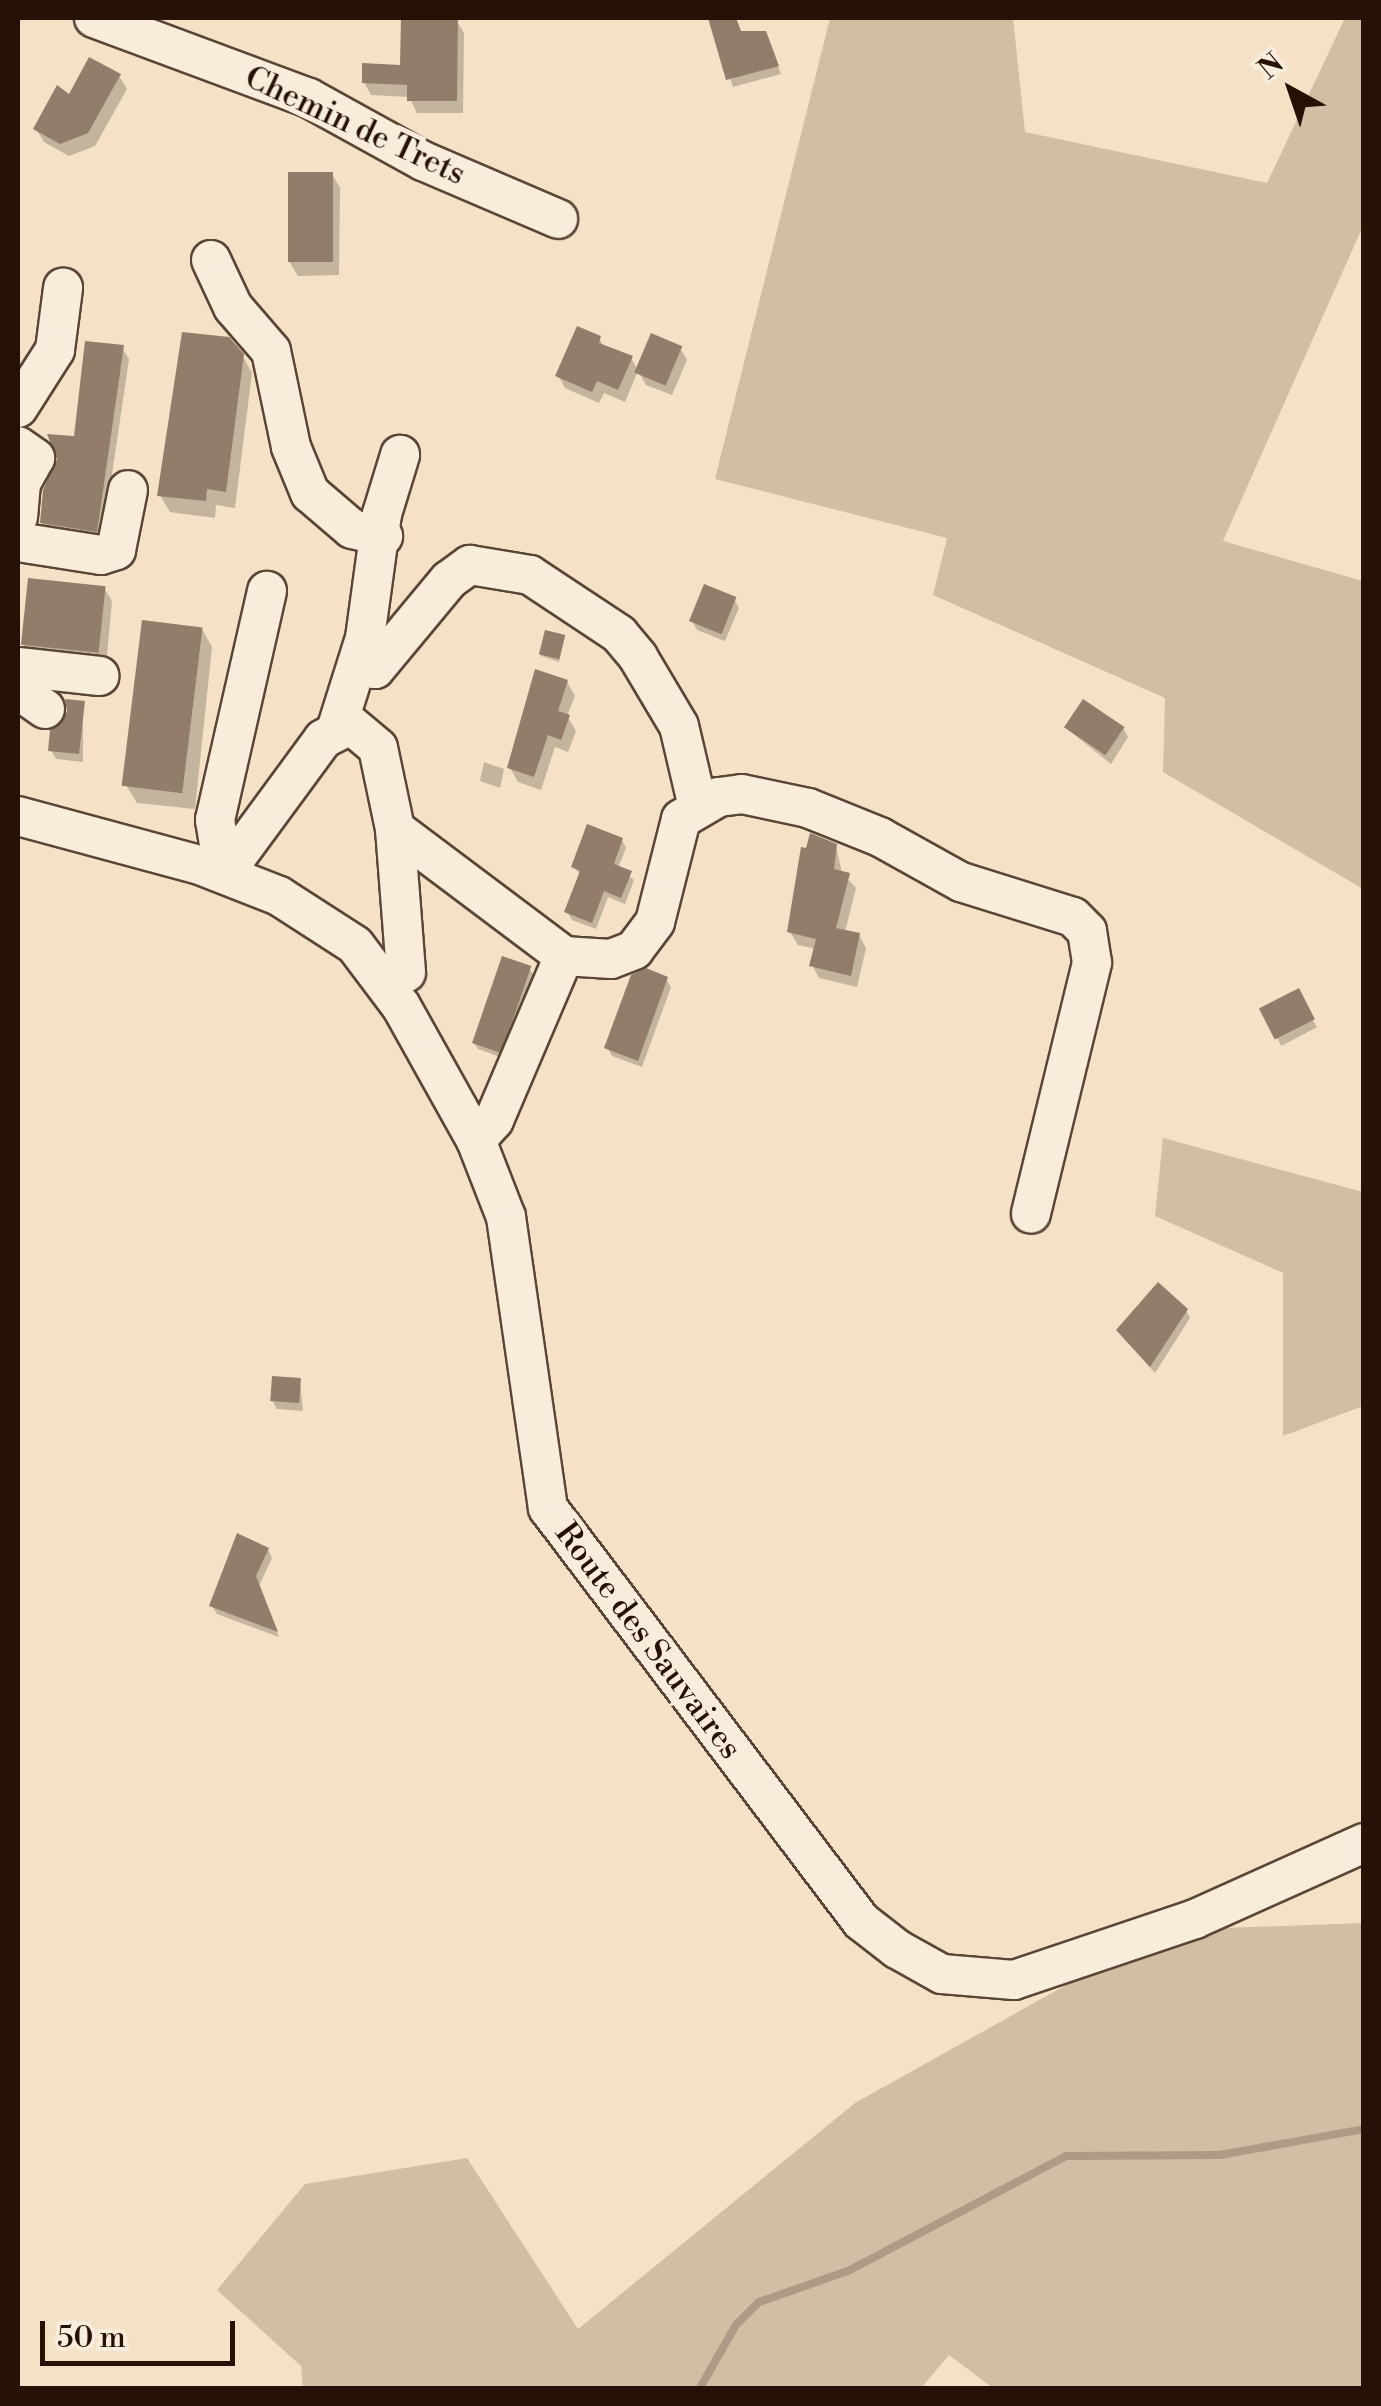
<!DOCTYPE html>
<html>
<head>
<meta charset="utf-8">
<style>
  body { margin:0 }
  #map { position:relative; width:1381px; height:2406px; overflow:hidden; background:#f4e1c6; font-family:"Libre Bodoni",serif }
  div>[style] { position:absolute }
  .green>* { inset:0; background:#d1bea5 }
  .shadow>* { inset:0; background:#0003; transform-origin:0 0 }
  .stream>* { height:8px; margin:-4px; padding:0 4px; transform-origin:4px; border-radius:4px; background:#ae9a85 }
  .building>* { inset:0; background:#917d6a; transform-origin:0 0 }
  .roads { filter:drop-shadow(2px 0 #5a4536) drop-shadow(-2px 0 #5a4536) drop-shadow(0 2px #5a4536) drop-shadow(0 -2px #5a4536) }
  .minor>* { height:38px; margin:-19px; padding:0 19px; transform-origin:19px; border-radius:19px; background:#f8ecda }
  span { translate:-50% -50%; white-space:nowrap; text-align:center; line-height:1.15; -webkit-text-stroke:10px #f8ecda; paint-order:stroke }
  .street-label { font-size:32px; color:#261106 }
  .frame { position:absolute; inset:0; border:20px solid #261106; pointer-events:none }
  .north { position:absolute; left:1241px; top:40px; width:100px; height:100px; -webkit-text-stroke:8px #f8ecda; paint-order:stroke; rotate:320deg; font-size:28px; font-weight:700; line-height:40px; text-align:center; color:#261106 }
  .north::after { content:''; display:block; margin:auto; width:35px; height:45px; background:#261106; clip-path:polygon(50% 0,100% 100%,50% 72%,0 100%) }
  .scale { position:absolute; left:40px; top:2321px; width:195px; height:45px; box-sizing:border-box; border:5px solid #261106; border-top:0; padding-left:12px; font-size:30px; line-height:35px; white-space:nowrap; color:#261106; -webkit-text-stroke:8px #f8ecda; paint-order:stroke }
</style>
</head>
<body>
<div id="map">
  <div class="green">
    <i style="clip-path:polygon(830px 18px,1013px 18px,1025px 132px,1267px 183px,1345px 18px,1363px 18px,1363px 226px,1223px 541px,1363px 581px,1363px 889px,1163px 772px,1165px 698px,933px 595px,947px 538px,715px 479px)"></i>
    <i style="clip-path:polygon(1163px 1138px,1363px 1192px,1363px 1406px,1283px 1436px,1283px 1273px,1155px 1216px)"></i>
    <i style="clip-path:polygon(1363px 1923px,1363px 2388px,993px 2388px,949px 2355px,921px 2388px,303px 2388px,301px 2366px,217px 2290px,305px 2184px,467px 2158px,578px 2329px,855px 2103px,1093px 1970px,1226px 1928px)"></i>
  </div>
  <div class="shadow">
    <i style="clip-path:polygon(711px 18px,736px 18px,741px 34px,750px 31px,769px 42px,781px 74px,733px 87px)"></i>
    <i style="clip-path:polygon(456px 20px,464px 33px,463px 113px,417px 113px,409px 97px,371px 95px,364px 82px,403px 67px)"></i>
    <i style="clip-path:polygon(119px 76px,127px 89px,95px 146px,69px 156px,44px 142px,36px 129px,70px 98px)"></i>
    <i style="clip-path:polygon(332px 174px,340px 188px,339px 275px,298px 276px,290px 263px)"></i>
    <i style="clip-path:polygon(599px 338px,605px 349px,631px 358px,639px 372px,680px 348px,687px 360px,672px 395px,646px 385px,638px 371px,625px 402px,604px 393px,599px 403px,565px 388px,558px 375px)"></i>
    <i style="clip-path:polygon(122px 348px,129px 359px,102px 542px,49px 534px,42px 522px)"></i>
    <i style="clip-path:polygon(242px 355px,252px 373px,235px 508px,216px 505px,215px 518px,170px 512px,160px 495px)"></i>
    <i style="clip-path:polygon(104px 588px,112px 601px,106px 666px,32px 658px,24px 644px)"></i>
    <i style="clip-path:polygon(734px 599px,739px 608px,725px 641px,697px 630px,692px 621px)"></i>
    <i style="clip-path:polygon(202px 629px,212px 647px,195px 809px,137px 803px,126px 785px)"></i>
    <i style="clip-path:polygon(564px 638px,559px 662px,541px 656px,539px 653px)"></i>
    <i style="clip-path:polygon(567px 682px,575px 696px,567px 716px,576px 731px,568px 752px,555px 747px,541px 790px,518px 782px,510px 768px)"></i>
    <i style="clip-path:polygon(83px 704px,83px 762px,56px 759px,51px 750px)"></i>
    <i style="clip-path:polygon(1066px 728px,1123px 728px,1128px 737px,1111px 764px)"></i>
    <i style="clip-path:polygon(484px 762px,504px 769px,500px 788px,480px 781px)"></i>
    <i style="clip-path:polygon(622px 840px,626px 848px,618px 868px,634px 880px,625px 904px,608px 897px,596px 929px,572px 920px,567px 912px,581px 876px,574px 867px)"></i>
    <i style="clip-path:polygon(836px 846px,842px 873px,856px 888px,845px 932px,859px 935px,866px 948px,857px 987px,819px 978px,812px 965px,816px 949px,798px 945px,790px 932px)"></i>
    <i style="clip-path:polygon(529px 968px,534px 976px,503px 1058px,478px 1049px,473px 1041px)"></i>
    <i style="clip-path:polygon(666px 979px,671px 987px,642px 1067px,612px 1056px,607px 1047px)"></i>
    <i style="left:1298px;top:992px;width:40px;height:40px;rotate:62deg"></i>
    <i style="clip-path:polygon(1186px 1310px,1190px 1318px,1155px 1373px,1124px 1338px)"></i>
    <i style="clip-path:polygon(300px 1381px,303px 1411px,277px 1409px,272px 1400px)"></i>
    <i style="clip-path:polygon(268px 1550px,272px 1558px,259px 1586px,279px 1637px,217px 1614px,212px 1606px)"></i>
  </div>
  <div class="stream">
    <i style="left:700px;top:2388px;width:73px;rotate:-60.3deg"></i>
    <i style="left:736px;top:2325px;width:33px;rotate:-45deg"></i>
    <i style="left:759px;top:2302px;width:94px;rotate:-19.2deg"></i>
    <i style="left:848px;top:2271px;width:246px;rotate:-27.8deg"></i>
    <i style="left:1066px;top:2156px;width:154px;rotate:-0.4deg"></i>
    <i style="left:1220px;top:2155px;width:146px;rotate:-10.2deg"></i>
  </div>
  <div class="building">
    <i style="clip-path:polygon(401px 18px,458px 18px,457px 101px,407px 101px,407px 85px,362px 83px,362px 63px,400px 65px)"></i>
    <i style="clip-path:polygon(708px 18px,736px 18px,741px 31px,766px 31px,779px 66px,726px 80px)"></i>
    <i style="clip-path:polygon(89px 57px,121px 74px,88px 133px,60px 144px,33px 129px,57px 85px,69px 94px)"></i>
    <i style="left:333px;top:172px;width:90px;height:45px;rotate:90deg"></i>
    <i style="clip-path:polygon(577px 326px,601px 336px,599px 343px,633px 356px,618px 390px,597px 381px,592px 392px,555px 376px)"></i>
    <i style="clip-path:polygon(182px 332px,229px 337px,244px 354px,226px 492px,207px 489px,206px 501px,157px 496px)"></i>
    <i style="left:651px;top:333px;width:34px;height:43px;rotate:23deg"></i>
    <i style="clip-path:polygon(85px 341px,124px 345px,97px 532px,40px 523px,43px 490px,57px 459px,47px 434px,74px 436px)"></i>
    <i style="left:28px;top:578px;width:78px;height:67px;rotate:6deg"></i>
    <i style="left:704px;top:584px;width:35px;height:40px;rotate:22deg"></i>
    <i style="left:142px;top:620px;width:61px;height:167px;rotate:7deg"></i>
    <i style="left:545px;top:630px;width:21px;height:25px;rotate:14deg"></i>
    <i style="clip-path:polygon(535px 669px,568px 680px,558px 711px,570px 715px,561px 740px,548px 735px,534px 777px,507px 768px)"></i>
    <i style="clip-path:polygon(65px 699px,85px 701px,79px 754px,48px 751px,50px 730px,67px 712px)"></i>
    <i style="left:1083px;top:699px;width:50px;height:34px;rotate:34deg"></i>
    <i style="clip-path:polygon(587px 824px,623px 838px,614px 864px,632px 871px,621px 898px,604px 891px,592px 923px,564px 912px,580px 871px,571px 867px)"></i>
    <i style="clip-path:polygon(810px 833px,837px 844px,834px 869px,850px 873px,836px 928px,860px 933px,851px 976px,809px 966px,816px 939px,787px 932px,801px 847px,806px 848px)"></i>
    <i style="left:502px;top:956px;width:31px;height:92px;rotate:19deg"></i>
    <i style="clip-path:polygon(646px 968px,668px 977px,638px 1061px,604px 1048px,631px 975px)"></i>
    <i style="left:1299px;top:988px;width:35px;height:45px;rotate:63deg"></i>
    <i style="clip-path:polygon(1158px 1282px,1188px 1309px,1150px 1367px,1116px 1330px)"></i>
    <i style="left:272px;top:1376px;width:29px;height:25px;rotate:4deg"></i>
    <i style="clip-path:polygon(237px 1533px,269px 1548px,256px 1576px,278px 1632px,209px 1606px)"></i>
  </div>
  <div class="roads">
    <div class="minor">
      <i style="left:94px;top:18px;width:229px;rotate:20.4deg"></i>
      <i style="left:309px;top:98px;width:130px;rotate:28.9deg"></i>
      <i style="left:423px;top:161px;width:147px;rotate:23.2deg"></i>
      <i style="left:211px;top:260px;width:52px;rotate:64.9deg"></i>
      <i style="left:233px;top:307px;width:58px;rotate:49.2deg"></i>
      <i style="left:271px;top:351px;width:98px;rotate:78.2deg"></i>
      <i style="left:291px;top:447px;width:50px;rotate:67.6deg"></i>
      <i style="left:310px;top:493px;width:55px;rotate:40.6deg"></i>
      <i style="left:352px;top:529px;width:32px;rotate:13deg"></i>
      <i style="left:18px;top:408px;width:69px;rotate:-57.5deg"></i>
      <i style="left:55px;top:350px;width:63px;rotate:-82.6deg"></i>
      <i style="left:18px;top:446px;width:21px;rotate:35deg"></i>
      <i style="left:35px;top:458px;width:29px;rotate:119deg"></i>
      <i style="left:21px;top:483px;width:34px;rotate:95deg"></i>
      <i style="left:18px;top:542px;width:84px;rotate:8.9deg"></i>
      <i style="left:101px;top:555px;width:16px;rotate:-18deg"></i>
      <i style="left:116px;top:550px;width:61px;rotate:-78.7deg"></i>
      <i style="left:359px;top:663px;width:17px;rotate:21deg"></i>
      <i style="left:375px;top:669px;width:116px;rotate:-50.3deg"></i>
      <i style="left:449px;top:580px;width:26px;rotate:-36deg"></i>
      <i style="left:470px;top:565px;width:61px;rotate:9.5deg"></i>
      <i style="left:530px;top:575px;width:107px;rotate:33.5deg"></i>
      <i style="left:619px;top:634px;width:30px;rotate:50deg"></i>
      <i style="left:638px;top:657px;width:80px;rotate:59.3deg"></i>
      <i style="left:679px;top:726px;width:83px;rotate:76.8deg"></i>
      <i style="left:18px;top:667px;width:82px;rotate:6.3deg"></i>
      <i style="left:18px;top:690px;width:33px;rotate:35deg"></i>
      <i style="left:337px;top:727px;width:93px;rotate:-72.5deg"></i>
      <i style="left:365px;top:638px;width:125px;rotate:-82.2deg"></i>
      <i style="left:382px;top:514px;width:62px;rotate:-73deg"></i>
      <i style="left:18px;top:816px;width:188px;rotate:15.1deg"></i>
      <i style="left:200px;top:865px;width:85px;rotate:21.4deg"></i>
      <i style="left:279px;top:896px;width:90px;rotate:32.8deg"></i>
      <i style="left:355px;top:945px;width:76px;rotate:53deg"></i>
      <i style="left:401px;top:1006px;width:154px;rotate:60.8deg"></i>
      <i style="left:476px;top:1140px;width:83px;rotate:68.7deg"></i>
      <i style="left:506px;top:1217px;width:294px;rotate:81.8deg"></i>
      <i style="left:548px;top:1508px;width:518px;rotate:52.84deg"></i>
      <i style="left:861px;top:1921px;width:46px;rotate:37.9deg"></i>
      <i style="left:897px;top:1949px;width:51px;rotate:29.1deg"></i>
      <i style="left:942px;top:1974px;width:72px;rotate:4.8deg"></i>
      <i style="left:1014px;top:1980px;width:191px;rotate:-18.6deg"></i>
      <i style="left:1195px;top:1919px;width:185px;rotate:-24.2deg"></i>
      <i style="left:395px;top:829px;width:144px;rotate:85.6deg"></i>
      <i style="left:224px;top:874px;width:167px;rotate:-53.7deg"></i>
      <i style="left:323px;top:739px;width:31px;rotate:-27deg"></i>
      <i style="left:351px;top:725px;width:35px;rotate:40deg"></i>
      <i style="left:378px;top:748px;width:83px;rotate:78.1deg"></i>
      <i style="left:395px;top:829px;width:211px;rotate:36.9deg"></i>
      <i style="left:564px;top:956px;width:47px;rotate:3.7deg"></i>
      <i style="left:611px;top:959px;width:25px;rotate:-21deg"></i>
      <i style="left:634px;top:950px;width:35px;rotate:-53deg"></i>
      <i style="left:655px;top:922px;width:106px;rotate:-75.8deg"></i>
      <i style="left:681px;top:819px;width:44px;rotate:-30.1deg"></i>
      <i style="left:719px;top:797px;width:23px;rotate:-7deg"></i>
      <i style="left:742px;top:794px;width:67px;rotate:12deg"></i>
      <i style="left:808px;top:808px;width:78px;rotate:21.9deg"></i>
      <i style="left:880px;top:837px;width:93px;rotate:29.1deg"></i>
      <i style="left:961px;top:882px;width:117px;rotate:17.4deg"></i>
      <i style="left:1073px;top:917px;width:20px;rotate:45deg"></i>
      <i style="left:1087px;top:931px;width:32px;rotate:81deg"></i>
      <i style="left:1092px;top:963px;width:258px;rotate:103.7deg"></i>
      <i style="left:224px;top:874px;width:55px;rotate:-99.5deg"></i>
      <i style="left:215px;top:820px;width:235px;rotate:-77.2deg"></i>
      <i style="left:476px;top:1140px;width:27px;rotate:-48deg"></i>
      <i style="left:494px;top:1120px;width:178px;rotate:-66.9deg"></i>
    </div>
  </div>
  <div class="street-label">
    <span style="left:355px;top:126px;rotate:25deg">Chemin de Trets</span>
    <span style="left:648px;top:1641px;rotate:53deg">Route des Sauvaires</span>
  </div>
  <div class="frame"></div>
  <div class="north">N</div>
  <div class="scale">50 m</div>
</div>
</body>
</html>
